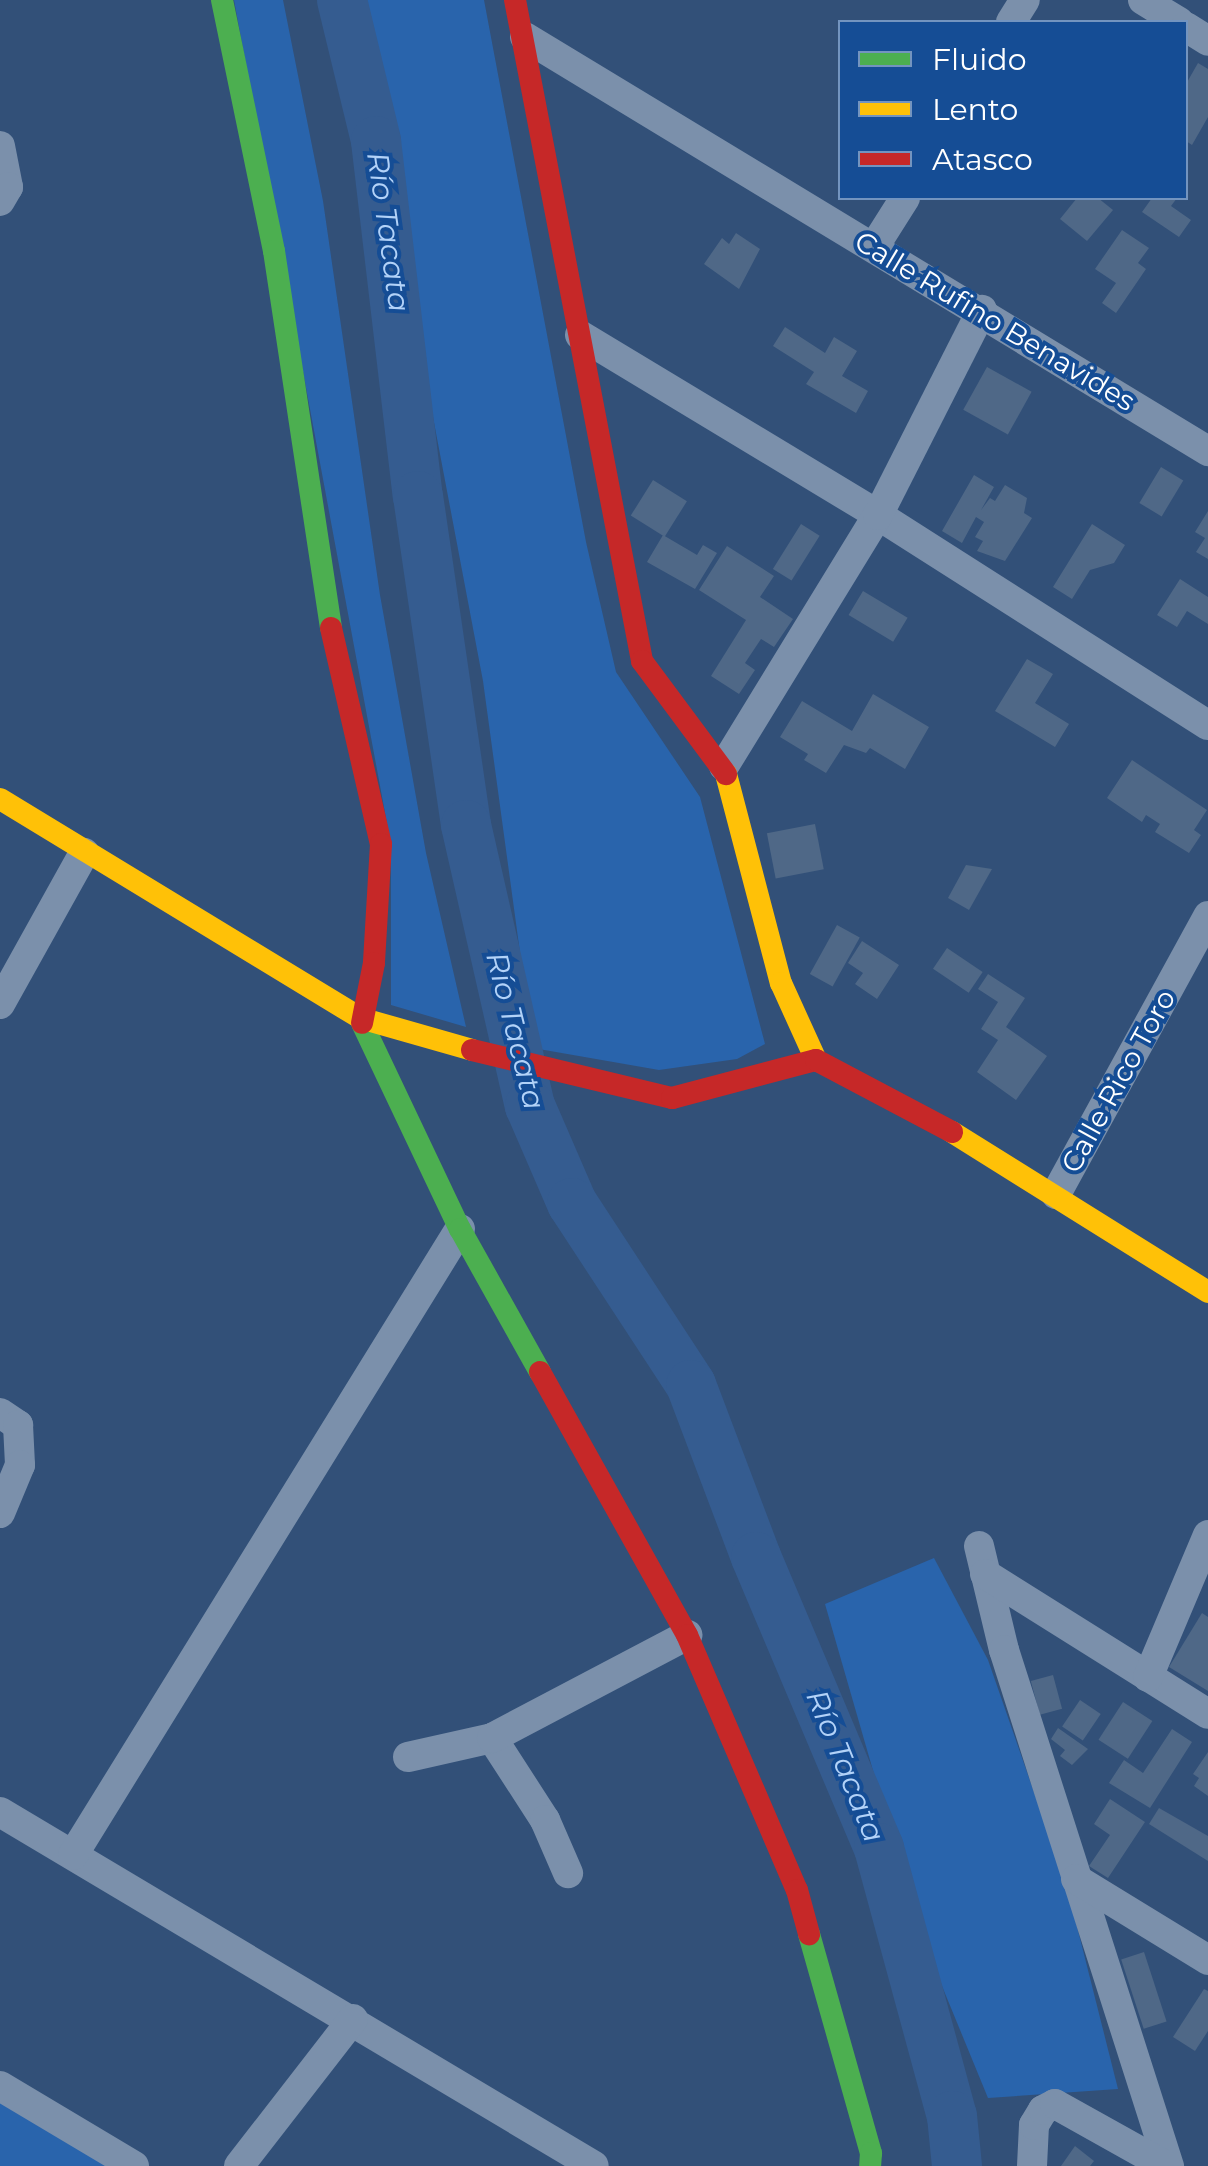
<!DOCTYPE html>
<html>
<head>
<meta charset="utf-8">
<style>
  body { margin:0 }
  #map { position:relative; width:1208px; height:2166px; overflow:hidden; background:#325078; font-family:Montserrat,sans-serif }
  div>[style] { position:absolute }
  .green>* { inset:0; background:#2964ac }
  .river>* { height:50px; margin:-25px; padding:0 25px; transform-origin:25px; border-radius:25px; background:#355c90 }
  .building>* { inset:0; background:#4f6887; transform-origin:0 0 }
  .street>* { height:30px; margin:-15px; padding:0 15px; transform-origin:15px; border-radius:15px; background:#7b90ab }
  .fast>* { height:22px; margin:-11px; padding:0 11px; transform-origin:11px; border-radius:11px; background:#4caf50 }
  .slow>* { height:22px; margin:-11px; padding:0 11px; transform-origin:11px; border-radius:11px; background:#ffc107 }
  .jam>* { height:22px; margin:-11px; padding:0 11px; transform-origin:11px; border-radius:11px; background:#c62828 }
  span { translate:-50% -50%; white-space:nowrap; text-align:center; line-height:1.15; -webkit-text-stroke:8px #154d95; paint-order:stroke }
  .street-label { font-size:28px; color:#fff }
  .water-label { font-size:30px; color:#b2d2f8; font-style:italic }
  .legend { position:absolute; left:838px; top:20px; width:350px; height:180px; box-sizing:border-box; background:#154d95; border:2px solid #7394bf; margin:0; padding:12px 18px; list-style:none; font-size:30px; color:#fff }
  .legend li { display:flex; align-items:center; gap:20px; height:50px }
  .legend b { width:50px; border:2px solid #7394bf }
</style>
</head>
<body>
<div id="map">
  <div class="green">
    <i style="clip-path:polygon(234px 0,283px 0,323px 201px,380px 595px,426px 853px,466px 1027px,391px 1005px,391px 845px)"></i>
    <i style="clip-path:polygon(354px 0,484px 0,586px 542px,616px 672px,700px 797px,765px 1044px,737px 1059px,659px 1070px,533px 1048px,483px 681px)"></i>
    <i style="clip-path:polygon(934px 1558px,988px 1660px,1067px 1887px,1118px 2089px,988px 2098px,919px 1930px,825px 1604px)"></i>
    <i style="clip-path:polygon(0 2102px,107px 2166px,0 2166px)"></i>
  </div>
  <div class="river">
    <i style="left:342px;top:0;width:145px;rotate:76.4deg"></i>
    <i style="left:376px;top:141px;width:357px;rotate:83.3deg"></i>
    <i style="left:418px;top:496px;width:332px;rotate:81.7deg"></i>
    <i style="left:466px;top:825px;width:288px;rotate:77.2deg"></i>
    <i style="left:530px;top:1106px;width:106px;rotate:66.6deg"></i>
    <i style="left:572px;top:1203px;width:217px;rotate:56.8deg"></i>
    <i style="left:691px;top:1385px;width:184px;rotate:69.3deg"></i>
    <i style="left:756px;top:1557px;width:316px;rotate:67.1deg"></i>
    <i style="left:879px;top:1848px;width:278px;rotate:74.8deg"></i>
    <i style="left:952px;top:2116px;width:50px;rotate:84.3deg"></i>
  </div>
  <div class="building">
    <i style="clip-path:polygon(1198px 63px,1208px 69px,1208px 117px,1192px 145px,1186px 141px,1186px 84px)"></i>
    <i style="clip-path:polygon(1077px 198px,1098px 198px,1113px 210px,1087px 241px,1060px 219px)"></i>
    <i style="clip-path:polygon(1152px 198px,1177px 198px,1171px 206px,1191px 220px,1179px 237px,1142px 212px)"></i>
    <i style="clip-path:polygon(1122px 230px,1149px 248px,1138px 263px,1146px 269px,1116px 313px,1102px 303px,1116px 283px,1095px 269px)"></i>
    <i style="clip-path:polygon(736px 233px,760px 249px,739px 289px,704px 264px,722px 238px,729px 244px)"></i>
    <i style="clip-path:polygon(785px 327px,825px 353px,834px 337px,857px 351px,842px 376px,868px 391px,856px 413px,806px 384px,814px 372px,773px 346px)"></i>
    <i style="left:987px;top:367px;width:51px;height:49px;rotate:29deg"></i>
    <i style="left:1161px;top:467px;width:26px;height:42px;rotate:31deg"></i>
    <i style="clip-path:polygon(974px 475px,994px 487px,981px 510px,990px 498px,995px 501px,1005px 485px,1027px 498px,1024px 513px,1032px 518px,1005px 561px,977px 551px,983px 541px,975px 537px,984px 522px,976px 517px,962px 543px,942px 531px)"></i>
    <i style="left:653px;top:480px;width:40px;height:42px;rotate:32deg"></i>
    <i style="clip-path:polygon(1208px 511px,1208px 559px,1196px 552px,1205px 538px,1195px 532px)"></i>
    <i style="left:801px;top:524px;width:22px;height:53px;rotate:32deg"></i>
    <i style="clip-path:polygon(1092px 524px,1125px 545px,1114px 563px,1090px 570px,1072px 599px,1053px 587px)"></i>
    <i style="clip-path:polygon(663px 535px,697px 555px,703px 545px,717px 553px,695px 589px,647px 562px)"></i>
    <i style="clip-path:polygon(727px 546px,774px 576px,760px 597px,793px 619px,774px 647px,761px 639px,745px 663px,755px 670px,739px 694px,711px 676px,746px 620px,699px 590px)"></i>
    <i style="clip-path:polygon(1180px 579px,1208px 597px,1208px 624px,1187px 611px,1177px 627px,1157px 615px)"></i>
    <i style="left:863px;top:591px;width:52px;height:28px;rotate:31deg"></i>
    <i style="clip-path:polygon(1027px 659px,1053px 674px,1035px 703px,1069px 724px,1055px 747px,995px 711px)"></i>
    <i style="clip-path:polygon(873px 694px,929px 727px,905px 769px,870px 748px,866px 753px,844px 745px,826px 773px,804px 760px,808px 754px,780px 737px,802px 701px,852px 731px)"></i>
    <i style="clip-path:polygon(1132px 760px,1207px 810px,1194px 830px,1201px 835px,1189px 853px,1155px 832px,1160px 824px,1146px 815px,1142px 822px,1107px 798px)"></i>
    <i style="left:815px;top:824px;width:46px;height:49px;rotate:79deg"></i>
    <i style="clip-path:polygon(966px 865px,992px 869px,969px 910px,948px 898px)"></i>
    <i style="left:837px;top:925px;width:26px;height:56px;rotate:29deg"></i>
    <i style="clip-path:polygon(862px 941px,899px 965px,877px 999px,855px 984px,863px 973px,848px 963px)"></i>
    <i style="left:947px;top:948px;width:43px;height:25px;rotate:34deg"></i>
    <i style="clip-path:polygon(988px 974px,1025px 998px,1006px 1027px,1047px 1056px,1016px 1100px,977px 1072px,998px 1040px,981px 1029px,998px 1002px,978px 989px)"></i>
    <i style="clip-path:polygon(1202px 1613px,1208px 1617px,1208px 1691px,1169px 1667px)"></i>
    <i style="left:1053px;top:1675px;width:35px;height:23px;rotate:75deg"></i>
    <i style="left:1080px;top:1700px;width:25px;height:32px;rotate:34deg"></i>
    <i style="left:1123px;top:1702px;width:35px;height:45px;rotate:33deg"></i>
    <i style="clip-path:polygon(1058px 1728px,1088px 1749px,1072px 1765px,1060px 1756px,1065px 1750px,1051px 1739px)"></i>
    <i style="clip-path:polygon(1172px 1729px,1192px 1742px,1150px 1808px,1109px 1783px,1124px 1760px,1143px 1773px)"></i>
    <i style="clip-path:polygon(1208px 1752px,1208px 1796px,1194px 1786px,1199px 1778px,1193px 1774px)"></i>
    <i style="clip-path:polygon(1110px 1799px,1145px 1822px,1108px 1878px,1089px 1866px,1110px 1835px,1094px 1824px)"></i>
    <i style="clip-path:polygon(1159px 1808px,1208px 1836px,1208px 1861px,1149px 1824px)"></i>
    <i style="left:1144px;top:1952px;width:73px;height:24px;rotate:72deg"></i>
    <i style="clip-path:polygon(1204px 1989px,1208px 1991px,1208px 2031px,1195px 2051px,1173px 2037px)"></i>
    <i style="clip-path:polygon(1075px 2146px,1094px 2161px,1090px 2166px,1061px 2166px)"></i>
  </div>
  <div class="street">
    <i style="left:1143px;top:0;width:42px;rotate:31.4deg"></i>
    <i style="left:1011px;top:22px;width:26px;rotate:-58deg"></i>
    <i style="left:1186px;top:27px;width:26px;rotate:32deg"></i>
    <i style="left:525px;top:37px;width:799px;rotate:31.22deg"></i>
    <i style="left:0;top:146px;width:42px;rotate:79deg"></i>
    <i style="left:8px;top:187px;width:16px;rotate:120deg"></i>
    <i style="left:874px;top:247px;width:58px;rotate:-57.7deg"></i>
    <i style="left:580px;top:335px;width:348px;rotate:31.1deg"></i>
    <i style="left:878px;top:515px;width:391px;rotate:32.5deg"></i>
    <i style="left:724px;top:766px;width:294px;rotate:-58.5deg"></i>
    <i style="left:878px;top:515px;width:230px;rotate:-63.1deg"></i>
    <i style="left:0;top:1004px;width:173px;rotate:-60.9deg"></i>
    <i style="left:1056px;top:1194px;width:317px;rotate:-61.3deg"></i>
    <i style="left:0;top:1413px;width:22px;rotate:34deg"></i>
    <i style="left:18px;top:1425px;width:40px;rotate:87.1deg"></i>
    <i style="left:20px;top:1465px;width:52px;rotate:112.6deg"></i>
    <i style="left:979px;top:1546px;width:107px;rotate:76.5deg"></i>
    <i style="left:1004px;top:1650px;width:542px;rotate:72.27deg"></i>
    <i style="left:985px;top:1574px;width:263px;rotate:32.1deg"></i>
    <i style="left:1148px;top:1677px;width:154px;rotate:-67.1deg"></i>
    <i style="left:492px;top:1738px;width:98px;rotate:57.1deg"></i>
    <i style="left:545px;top:1820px;width:58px;rotate:66.5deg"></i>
    <i style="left:408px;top:1757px;width:86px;rotate:-12.7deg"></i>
    <i style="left:492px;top:1738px;width:221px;rotate:-27.8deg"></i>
    <i style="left:0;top:1812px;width:691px;rotate:30.79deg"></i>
    <i style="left:73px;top:1855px;width:736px;rotate:-58.28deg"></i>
    <i style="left:1076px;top:1879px;width:155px;rotate:31.5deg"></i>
    <i style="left:0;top:2086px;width:156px;rotate:30.8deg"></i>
    <i style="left:239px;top:2166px;width:186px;rotate:-52.2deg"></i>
    <i style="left:1032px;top:2166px;width:41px;rotate:-87.2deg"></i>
    <i style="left:1034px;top:2125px;width:17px;rotate:-59deg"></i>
    <i style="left:1043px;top:2110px;width:13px;rotate:-27deg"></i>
    <i style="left:1055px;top:2104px;width:127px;rotate:29.2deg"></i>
  </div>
  <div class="fast">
    <i style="left:222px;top:0;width:256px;rotate:78.3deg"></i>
    <i style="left:274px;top:251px;width:381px;rotate:81.4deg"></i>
    <i style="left:362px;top:1023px;width:228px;rotate:64.6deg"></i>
    <i style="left:460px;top:1229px;width:164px;rotate:60.8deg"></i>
    <i style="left:809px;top:1934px;width:228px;rotate:74.2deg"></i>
    <i style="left:871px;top:2153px;width:13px;rotate:94deg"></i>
  </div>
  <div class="slow">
    <i style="left:726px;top:774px;width:216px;rotate:75.3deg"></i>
    <i style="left:781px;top:983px;width:85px;rotate:65.6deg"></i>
    <i style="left:0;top:799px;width:421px;rotate:31.3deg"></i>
    <i style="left:360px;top:1018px;width:116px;rotate:15.9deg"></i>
    <i style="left:952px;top:1132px;width:302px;rotate:32deg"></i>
  </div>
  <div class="jam">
    <i style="left:515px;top:0;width:673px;rotate:79.12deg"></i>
    <i style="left:642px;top:661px;width:141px;rotate:53.4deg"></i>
    <i style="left:331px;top:628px;width:222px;rotate:77deg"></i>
    <i style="left:381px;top:844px;width:119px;rotate:93.4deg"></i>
    <i style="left:374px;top:963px;width:61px;rotate:101.3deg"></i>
    <i style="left:472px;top:1050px;width:206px;rotate:13.5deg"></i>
    <i style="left:672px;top:1098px;width:149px;rotate:-14.8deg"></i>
    <i style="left:816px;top:1060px;width:154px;rotate:27.9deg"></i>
    <i style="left:540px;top:1372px;width:301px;rotate:60.8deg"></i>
    <i style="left:687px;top:1635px;width:278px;rotate:66.7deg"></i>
    <i style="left:797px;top:1890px;width:46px;rotate:74.7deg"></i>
  </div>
  <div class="street-label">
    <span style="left:995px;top:321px;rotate:31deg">Calle Rufino Benavides</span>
    <span style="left:1118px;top:1081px;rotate:-61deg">Calle Rico Toro</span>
  </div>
  <div class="water-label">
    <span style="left:388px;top:232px;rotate:82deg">Río Tacata</span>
    <span style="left:515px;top:1031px;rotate:76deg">Río Tacata</span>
    <span style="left:845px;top:1766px;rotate:68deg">Río Tacata</span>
  </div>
  <ul class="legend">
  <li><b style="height:12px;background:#4caf50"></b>Fluido</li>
  <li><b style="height:12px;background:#ffc107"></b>Lento</li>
  <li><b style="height:12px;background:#c62828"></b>Atasco</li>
  </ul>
</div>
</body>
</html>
